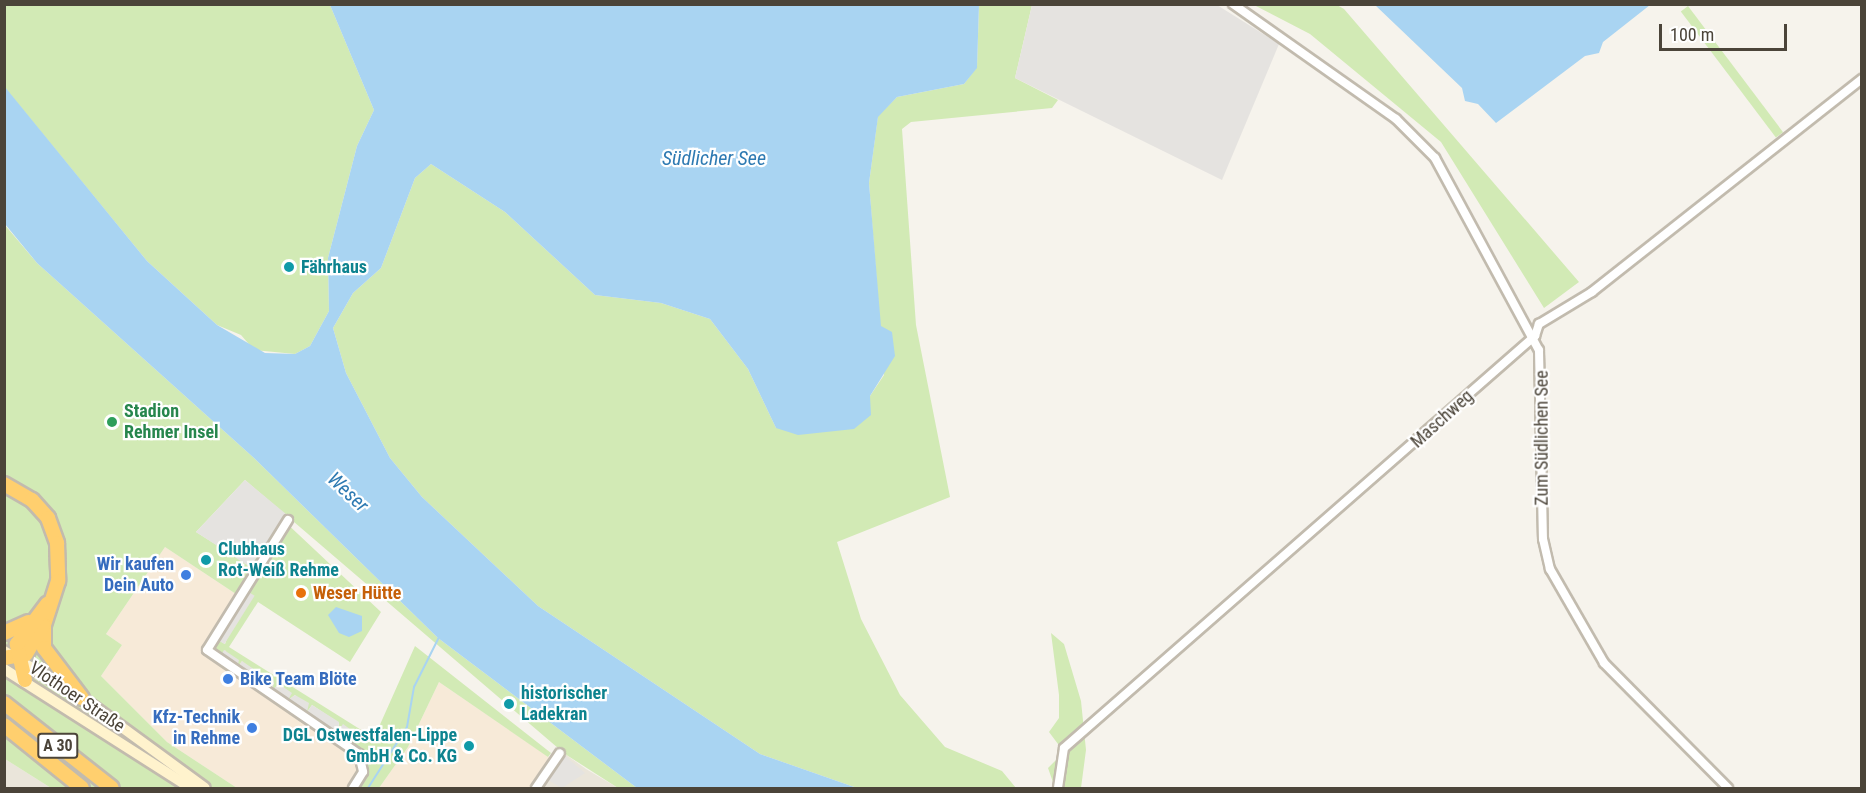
<!DOCTYPE html>
<html>
<head>
<meta charset="utf-8">
<style>
  body { margin:0 }
  #map { position:relative; width:1866px; height:793px; overflow:hidden; background:#f6f3ec; font-family:"Roboto Condensed",sans-serif }
  div>[style] { position:absolute }
  .residential>* { inset:0; background:#eae5da }
  .commercial>* { inset:0; background:#f7ead8 }
  .green>* { inset:0; background:#d2eab5; transform-origin:0 0 }
  .parking>* { inset:0; background:#e5e3e0; transform-origin:0 0 }
  .water>* { inset:0; background:#a9d4f2 }
  .stream>* { height:2px; margin:-1px; padding:0 1px; transform-origin:1px; border-radius:1px; background:#a9d4f2 }
  .roads { filter:drop-shadow(2px 0 #c2bbae) drop-shadow(-2px 0 #c2bbae) drop-shadow(0 2px #c2bbae) drop-shadow(0 -2px #c2bbae) }
  .minor>* { height:8px; margin:-4px; padding:0 4px; transform-origin:4px; border-radius:4px; background:#fff }
  .secondary>* { height:10px; margin:-5px; padding:0 5px; transform-origin:5px; border-radius:5px; background:#fff3cd }
  .motorway>* { height:14px; margin:-7px; padding:0 7px; transform-origin:7px; border-radius:7px; background:#ffcf6e }
  .dots>* { width:16px; height:16px; translate:-50% -50%; box-sizing:border-box; border:3px solid #fff; border-radius:50% }
  span { translate:-50% -50%; white-space:nowrap; text-align:center; line-height:1.15; -webkit-text-stroke:4.5px #fff; paint-order:stroke }
  .shield-label span { padding:2px 4px; background:#fff; border:2px solid; border-radius:4px; -webkit-text-stroke-width:0 }
  .shield-label { font-size:16px; color:#4b4439; font-weight:700 }
  .culture-label { font-size:18px; color:#0d838f; font-weight:700 }
  .left { translate:0 -50%; text-align:left }
  .right { translate:-100% -50%; text-align:right }
  .leisure-label { font-size:18px; color:#27864d; font-weight:700 }
  .street-label { font-size:18px; color:#4b4439 }
  .shop-label { font-size:18px; color:#366cbe; font-weight:700 }
  .food-label { font-size:18px; color:#c56008; font-weight:700 }
  .water-label { font-size:20px; color:#2e7ab2; font-style:italic }
  .frame { position:absolute; inset:0; border:6px solid #4b4439; pointer-events:none }
  .scale { position:absolute; left:1659px; top:24px; width:128px; height:27px; box-sizing:border-box; border:3px solid #4b4439; border-top:0; padding-left:8px; font-size:18px; line-height:21px; white-space:nowrap; color:#4b4439; -webkit-text-stroke:4px #fff; paint-order:stroke }
</style>
</head>
<body>
<div id="map">
  <div class="residential">
    <i style="clip-path:polygon(565px 754px,586px 769px,618px 788px,542px 788px)"></i>
    <i style="clip-path:polygon(5px 759px,51px 788px,5px 788px)"></i>
  </div>
  <div class="commercial">
    <i style="clip-path:polygon(165px 547px,242px 598px,216px 639px,361px 751px,367px 764px,357px 788px,237px 788px,167px 742px,101px 676px,122px 645px,106px 634px)"></i>
    <i style="clip-path:polygon(439px 682px,559px 764px,542px 788px,379px 788px,408px 747px)"></i>
  </div>
  <div class="green">
    <i style="clip-path:polygon(5px 5px,330px 5px,374px 110px,357px 146px,328px 258px,329px 311px,310px 346px,295px 354px,254px 350px,241px 335px,217px 325px,147px 261px,6px 89px)"></i>
    <i style="clip-path:polygon(979px 5px,1032px 5px,1015px 78px,1058px 100px,1052px 108px,911px 122px,902px 129px,916px 325px,950px 497px,837px 542px,861px 619px,900px 695px,945px 747px,1002px 771px,1016px 788px,857px 788px,760px 754px,538px 606px,422px 497px,390px 458px,346px 373px,333px 328px,353px 293px,381px 268px,415px 178px,431px 164px,505px 212px,595px 295px,661px 303px,710px 319px,748px 369px,776px 428px,870px 396px,884px 375px,869px 183px,878px 116px,897px 97px,964px 84px,977px 67px)"></i>
    <i style="clip-path:polygon(1254px 5px,1337px 5px,1344px 9px,1579px 282px,1544px 308px,1441px 142px,1310px 34px)"></i>
    <i style="left:1688px;top:6px;width:158px;height:9px;rotate:53deg"></i>
    <i style="clip-path:polygon(4px 224px,37px 263px,254px 458px,438px 638px,637px 788px,618px 788px,565px 754px,245px 480px,196px 532px,250px 566px,282px 519px,381px 612px,350px 662px,258px 602px,229px 647px,374px 738px,415px 646px,551px 753px,548px 757px,439px 682px,408px 747px,379px 788px,357px 788px,367px 764px,361px 751px,348px 741px,354px 732px,338px 731px,339px 723px,312px 705px,307px 712px,295px 695px,288px 700px,279px 685px,272px 690px,274px 682px,269px 688px,258px 671px,251px 677px,242px 661px,237px 668px,225px 650px,219px 659px,213px 646px,216px 639px,225px 644px,242px 598px,165px 547px,106px 634px,122px 645px,101px 676px,167px 742px,237px 788px,51px 788px,5px 759px)"></i>
    <i style="clip-path:polygon(1051px 633px,1064px 644px,1081px 701px,1086px 750px,1081px 788px,1055px 788px,1048px 768px,1058px 758px,1058px 744px,1049px 732px,1059px 718px,1059px 695px)"></i>
  </div>
  <div class="parking">
    <i style="clip-path:polygon(1032px 5px,1217px 5px,1279px 44px,1222px 180px,1015px 78px)"></i>
    <i style="clip-path:polygon(245px 480px,286px 514px,250px 567px,196px 532px)"></i>
    <i style="left:247px;top:591px;width:9px;height:57px;rotate:32deg"></i>
    <i style="clip-path:polygon(224px 650px,239px 660px,237px 668px,242px 661px,255px 670px,254px 678px,258px 671px,271px 680px,269px 688px,274px 681px,272px 690px,279px 684px,292px 693px,288px 700px,295px 695px,309px 703px,307px 712px,312px 705px,339px 722px,338px 731px,343px 724px,354px 732px,348px 742px,219px 659px)"></i>
    <i style="clip-path:polygon(565px 756px,585px 773px,562px 788px,548px 780px)"></i>
  </div>
  <div class="water">
    <i style="clip-path:polygon(330px 5px,979px 5px,977px 68px,964px 84px,897px 97px,878px 117px,869px 183px,881px 326px,892px 332px,895px 356px,870px 396px,871px 415px,854px 429px,798px 435px,776px 428px,748px 369px,710px 319px,661px 303px,595px 295px,505px 212px,431px 164px,415px 178px,381px 268px,353px 293px,333px 328px,346px 373px,390px 458px,422px 497px,538px 606px,760px 754px,857px 788px,637px 788px,438px 638px,254px 458px,37px 263px,5px 224px,5px 87px,147px 261px,217px 325px,265px 353px,295px 354px,310px 346px,329px 311px,328px 258px,357px 146px,374px 110px)"></i>
    <i style="clip-path:polygon(1375px 5px,1650px 5px,1603px 42px,1599px 53px,1585px 56px,1496px 123px,1478px 104px,1465px 101px,1462px 88px)"></i>
    <i style="clip-path:polygon(336px 607px,362px 616px,362px 631px,349px 637px,339px 633px,328px 615px)"></i>
  </div>
  <div class="stream">
    <i style="left:368px;top:788px;width:72px;rotate:-57.4deg"></i>
    <i style="left:407px;top:727px;width:41px;rotate:-80.1deg"></i>
    <i style="left:414px;top:687px;width:56px;rotate:-63.4deg"></i>
  </div>
  <div class="roads">
    <div class="minor">
      <i style="left:1233px;top:4px;width:199px;rotate:35.2deg"></i>
      <i style="left:1396px;top:119px;width:55px;rotate:45deg"></i>
      <i style="left:1435px;top:158px;width:218px;rotate:61.6deg"></i>
      <i style="left:1539px;top:350px;width:189px;rotate:88.8deg"></i>
      <i style="left:1543px;top:539px;width:31px;rotate:77deg"></i>
      <i style="left:1550px;top:569px;width:108px;rotate:60.1deg"></i>
      <i style="left:1604px;top:663px;width:176px;rotate:45.2deg"></i>
      <i style="left:288px;top:520px;width:153px;rotate:121.9deg"></i>
      <i style="left:207px;top:650px;width:184px;rotate:34.4deg"></i>
      <i style="left:359px;top:754px;width:18px;rotate:77deg"></i>
      <i style="left:363px;top:772px;width:19px;rotate:122deg"></i>
      <i style="left:536px;top:788px;width:42px;rotate:-55.6deg"></i>
      <i style="left:1058px;top:788px;width:40px;rotate:-81.5deg"></i>
      <i style="left:1064px;top:748px;width:626px;rotate:-41.18deg"></i>
      <i style="left:1535px;top:336px;width:13px;rotate:-72deg"></i>
      <i style="left:1539px;top:324px;width:62px;rotate:-31.1deg"></i>
      <i style="left:1592px;top:292px;width:344px;rotate:-38.3deg"></i>
    </div>
    <div class="secondary">
      <i style="left:4px;top:651px;width:91px;rotate:31.1deg"></i>
      <i style="left:82px;top:698px;width:152px;rotate:36.2deg"></i>
      <i style="left:4px;top:669px;width:222px;rotate:32.5deg"></i>
    </div>
    <div class="motorway">
      <i style="left:4px;top:484px;width:32px;rotate:30deg"></i>
      <i style="left:32px;top:500px;width:24px;rotate:48deg"></i>
      <i style="left:48px;top:518px;width:27px;rotate:70deg"></i>
      <i style="left:57px;top:543px;width:38px;rotate:88deg"></i>
      <i style="left:58px;top:581px;width:46px;rotate:107.7deg"></i>
      <i style="left:44px;top:625px;width:23px;rotate:90deg"></i>
      <i style="left:44px;top:648px;width:63px;rotate:52.8deg"></i>
      <i style="left:4px;top:633px;width:27px;rotate:-24deg"></i>
      <i style="left:4px;top:658px;width:22px;rotate:-10deg"></i>
      <i style="left:26px;top:654px;width:33px;rotate:-59deg"></i>
      <i style="left:25px;top:680px;width:37px;rotate:-103deg"></i>
      <i style="left:17px;top:644px;width:51px;rotate:-52.9deg"></i>
      <i style="left:4px;top:703px;width:137px;rotate:38.2deg"></i>
      <i style="left:4px;top:725px;width:100px;rotate:38.9deg"></i>
    </div>
  </div>
  <div class="dots">
    <i style="left:289px;top:267px;background:#0f9aa8"></i>
    <i style="left:112px;top:422px;background:#2e9e5b"></i>
    <i style="left:206px;top:560px;background:#0f9aa8"></i>
    <i style="left:186px;top:575px;background:#3f7fe0"></i>
    <i style="left:301px;top:593px;background:#e8710a"></i>
    <i style="left:228px;top:679px;background:#3f7fe0"></i>
    <i style="left:509px;top:704px;background:#0f9aa8"></i>
    <i style="left:252px;top:728px;background:#3f7fe0"></i>
    <i style="left:469px;top:746px;background:#0f9aa8"></i>
  </div>
  <div class="shield-label">
    <span style="left:58px;top:746px">A 30</span>
  </div>
  <div class="culture-label">
    <span class="left" style="left:301px;top:267px">Fährhaus</span>
    <span class="left" style="left:218px;top:560px">Clubhaus<br>Rot-Weiß Rehme</span>
    <span class="left" style="left:521px;top:704px">historischer<br>Ladekran</span>
    <span class="right" style="left:457px;top:746px">DGL Ostwestfalen-Lippe<br>GmbH &amp; Co. KG</span>
  </div>
  <div class="leisure-label">
    <span class="left" style="left:124px;top:422px">Stadion<br>Rehmer Insel</span>
  </div>
  <div class="street-label">
    <span style="left:1442px;top:419px;rotate:-42deg">Maschweg</span>
    <span style="left:1542px;top:438px;rotate:-90deg">Zum Südlichen See</span>
    <span style="left:77px;top:697px;rotate:34deg">Vlothoer Straße</span>
  </div>
  <div class="shop-label">
    <span class="right" style="left:174px;top:575px">Wir kaufen<br>Dein Auto</span>
    <span class="left" style="left:240px;top:679px">Bike Team Blöte</span>
    <span class="right" style="left:240px;top:728px">Kfz-Technik<br>in Rehme</span>
  </div>
  <div class="food-label">
    <span class="left" style="left:313px;top:593px">Weser Hütte</span>
  </div>
  <div class="water-label">
    <span style="left:714px;top:158px">Südlicher See</span>
    <span style="left:348px;top:492px;rotate:43deg">Weser</span>
  </div>
  <div class="frame"></div>
  <div class="scale">100 m</div>
</div>
</body>
</html>
